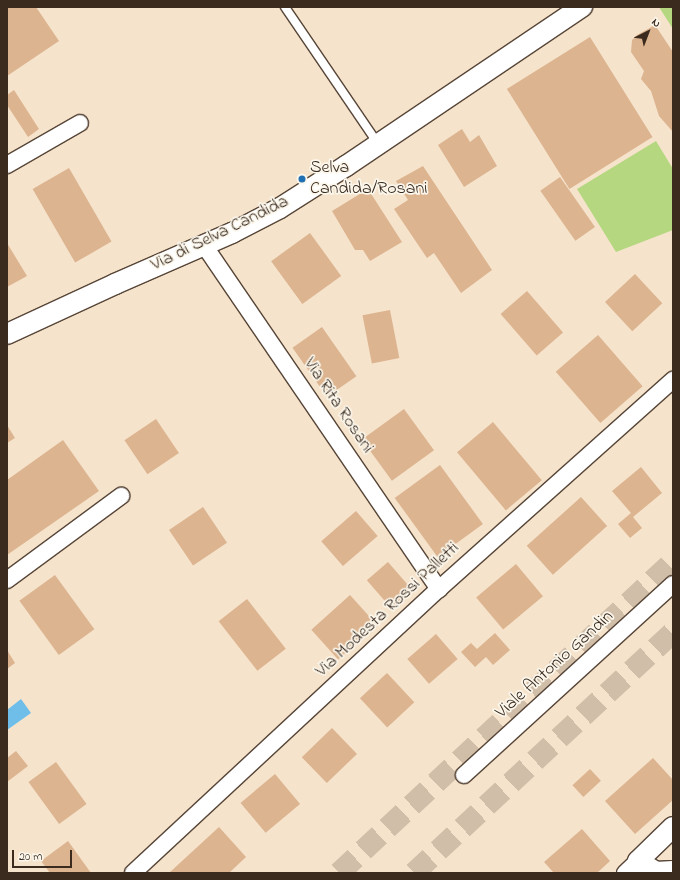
<!DOCTYPE html>
<html>
<head>
<meta charset="utf-8">
<style>
  body { margin:0 }
  #map { position:relative; width:680px; height:880px; overflow:hidden; background:#f6e3cb; font-family:"Indie Flower",sans-serif }
  div>[style] { position:absolute }
  .green>* { inset:0; background:#b4d780 }
  .water>* { inset:0; background:#6ebee9 }
  .building>* { inset:0; background:#dcb490; transform-origin:0 0 }
  .motorway-tunnel>* { height:22px; margin-top:-11px; transform-origin:0; background:repeating-linear-gradient(90deg,#d1bea8 0 22px,transparent 0 33px) }
  .roads { filter:drop-shadow(1px 0 #574638) drop-shadow(-1px 0 #574638) drop-shadow(0 1px #574638) drop-shadow(0 -1px #574638) }
  .service>* { height:8px; margin:-4px; padding:0 4px; transform-origin:4px; border-radius:4px; background:#fff }
  .minor>* { height:16px; margin:-8px; padding:0 8px; transform-origin:8px; border-radius:8px; background:#fff }
  .tertiary>* { height:20px; margin:-10px; padding:0 10px; transform-origin:10px; border-radius:10px; background:#fff }
  .dots>* { width:11px; height:11px; translate:-50% -50%; box-sizing:border-box; border:2px solid #fbf7ec; border-radius:50% }
  span { translate:-50% -50%; white-space:nowrap; text-align:center; line-height:1.15; -webkit-text-stroke:3.5px #fbf7ec; paint-order:stroke }
  .poi-label { font-size:18px; color:#3b2a1e }
  .left { translate:0 -50%; text-align:left }
  .street-label { font-size:18px; color:#3b2a1e }
  .frame { position:absolute; inset:0; border:8px solid #3b2a1e; pointer-events:none }
  .north { position:absolute; left:628px; top:12px; width:40px; height:40px; -webkit-text-stroke:3px #fbf7ec; paint-order:stroke; rotate:42deg; font-size:11px; font-weight:700; line-height:16px; text-align:center; color:#3b2a1e }
  .north::after { content:''; display:block; margin:auto; width:14px; height:18px; background:#3b2a1e; clip-path:polygon(50% 0,100% 100%,50% 72%,0 100%) }
  .scale { position:absolute; left:12px; top:850px; width:60px; height:18px; box-sizing:border-box; border:2px solid #3b2a1e; border-top:0; padding-left:5px; font-size:12px; line-height:14px; white-space:nowrap; color:#3b2a1e; -webkit-text-stroke:3px #fbf7ec; paint-order:stroke }
</style>
</head>
<body>
<div id="map">
  <div class="green">
    <i style="clip-path:polygon(659px 7px,673px 7px,673px 29px)"></i>
    <i style="clip-path:polygon(656px 141px,673px 169px,673px 230px,616px 252px,577px 189px)"></i>
  </div>
  <div class="water">
    <i style="clip-path:polygon(21px 699px,31px 713px,7px 730px,7px 710px)"></i>
  </div>
  <div class="building">
    <i style="clip-path:polygon(7px 7px,36px 7px,59px 41px,7px 76px)"></i>
    <i style="clip-path:polygon(655px 25px,673px 52px,673px 132px,659px 116px,651px 91px,641px 79px,644px 71px,631px 52px,632px 40px,637px 35px)"></i>
    <i style="left:590px;top:37px;width:118px;height:98px;rotate:58deg"></i>
    <i style="clip-path:polygon(14px 90px,39px 129px,28px 137px,7px 105px,7px 95px)"></i>
    <i style="clip-path:polygon(462px 129px,470px 142px,479px 135px,497px 166px,464px 187px,438px 145px)"></i>
    <i style="clip-path:polygon(423px 166px,492px 270px,461px 293px,434px 253px,427px 258px,394px 209px,408px 200px,396px 181px)"></i>
    <i style="left:69px;top:168px;width:85px;height:42px;rotate:60deg"></i>
    <i style="left:560px;top:177px;width:61px;height:24px;rotate:55deg"></i>
    <i style="clip-path:polygon(368px 189px,402px 242px,370px 261px,363px 250px,355px 250px,332px 211px)"></i>
    <i style="left:310px;top:233px;width:53px;height:48px;rotate:54deg"></i>
    <i style="clip-path:polygon(7px 243px,27px 276px,7px 287px)"></i>
    <i style="left:635px;top:274px;width:40px;height:41px;rotate:47deg"></i>
    <i style="left:527px;top:291px;width:55px;height:35px;rotate:49deg"></i>
    <i style="left:390px;top:310px;width:49px;height:28px;rotate:79deg"></i>
    <i style="left:322px;top:327px;width:60px;height:36px;rotate:55deg"></i>
    <i style="left:598px;top:335px;width:68px;height:56px;rotate:49deg"></i>
    <i style="left:404px;top:409px;width:51px;height:52px;rotate:54deg"></i>
    <i style="left:156px;top:419px;width:41px;height:38px;rotate:56deg"></i>
    <i style="left:493px;top:422px;width:76px;height:47px;rotate:50deg"></i>
    <i style="clip-path:polygon(7px 425px,15px 438px,7px 443px)"></i>
    <i style="clip-path:polygon(63px 440px,99px 491px,7px 555px,7px 480px)"></i>
    <i style="left:440px;top:465px;width:73px;height:56px;rotate:54deg"></i>
    <i style="clip-path:polygon(641px 467px,662px 493px,633px 517px,642px 528px,630px 538px,618px 524px,631px 513px,612px 491px)"></i>
    <i style="left:581px;top:497px;width:39px;height:73px;rotate:48deg"></i>
    <i style="left:203px;top:507px;width:43px;height:41px;rotate:56deg"></i>
    <i style="left:356px;top:511px;width:33px;height:46px;rotate:49deg"></i>
    <i style="left:388px;top:562px;width:38px;height:28px;rotate:49deg"></i>
    <i style="left:516px;top:564px;width:42px;height:52px;rotate:50deg"></i>
    <i style="left:55px;top:575px;width:67px;height:44px;rotate:54deg"></i>
    <i style="left:350px;top:595px;width:40px;height:52px;rotate:48deg"></i>
    <i style="left:247px;top:599px;width:63px;height:36px;rotate:52deg"></i>
    <i style="clip-path:polygon(495px 633px,510px 650px,493px 665px,486px 657px,475px 667px,461px 652px,471px 643px,477px 649px)"></i>
    <i style="left:436px;top:634px;width:33px;height:38px;rotate:49deg"></i>
    <i style="clip-path:polygon(7px 650px,15px 663px,7px 669px)"></i>
    <i style="left:387px;top:673px;width:40px;height:37px;rotate:47deg"></i>
    <i style="left:332px;top:728px;width:36px;height:42px;rotate:46deg"></i>
    <i style="clip-path:polygon(16px 751px,28px 766px,7px 782px,7px 758px)"></i>
    <i style="clip-path:polygon(653px 758px,673px 780px,673px 800px,635px 834px,605px 801px)"></i>
    <i style="left:56px;top:762px;width:52px;height:34px;rotate:54deg"></i>
    <i style="left:590px;top:769px;width:16px;height:24px;rotate:47deg"></i>
    <i style="left:275px;top:774px;width:39px;height:45px;rotate:50deg"></i>
    <i style="clip-path:polygon(219px 827px,246px 857px,229px 873px,169px 873px)"></i>
    <i style="clip-path:polygon(582px 829px,610px 861px,597px 873px,554px 873px,544px 862px)"></i>
    <i style="clip-path:polygon(68px 841px,91px 873px,50px 873px,41px 861px)"></i>
  </div>
  <div class="motorway-tunnel">
    <i style="left:339px;top:873px;width:456px;rotate:-43deg"></i>
    <i style="left:414px;top:873px;width:354px;rotate:-42.9deg"></i>
  </div>
  <div class="roads">
    <div class="service">
      <i style="left:285px;top:7px;width:166px;rotate:55.8deg"></i>
    </div>
    <div class="minor">
      <i style="left:7px;top:165px;width:84px;rotate:-29.9deg"></i>
      <i style="left:204px;top:245px;width:417px;rotate:55.7deg"></i>
      <i style="left:7px;top:580px;width:142px;rotate:-36.4deg"></i>
      <i style="left:464px;top:775px;width:283px;rotate:-42.4deg"></i>
      <i style="left:133px;top:873px;width:417px;rotate:-42.9deg"></i>
      <i style="left:439px;top:589px;width:314px;rotate:-41.8deg"></i>
      <i style="left:625px;top:873px;width:18px;rotate:-43deg"></i>
    </div>
    <div class="tertiary">
      <i style="left:7px;top:334px;width:119px;rotate:-24.8deg"></i>
      <i style="left:115px;top:284px;width:128px;rotate:-23.6deg"></i>
      <i style="left:232px;top:233px;width:54px;rotate:-27.5deg"></i>
      <i style="left:280px;top:208px;width:78px;rotate:-32.5deg"></i>
      <i style="left:346px;top:166px;width:285px;rotate:-34deg"></i>
      <i style="left:673px;top:827px;width:49px;rotate:135.8deg"></i>
      <i style="left:638px;top:861px;width:21px;rotate:31deg"></i>
      <i style="left:656px;top:872px;width:17px;rotate:-3deg"></i>
    </div>
  </div>
  <div class="dots">
    <i style="left:302px;top:179px;background:#1f6fb2"></i>
  </div>
  <div class="poi-label">
    <span class="left" style="left:310px;top:179px">Selva<br>Candida/Rosani</span>
  </div>
  <div class="street-label">
    <span style="left:220px;top:234px;rotate:-26deg">Via di Selva Candida</span>
    <span style="left:338px;top:406px;rotate:56deg">Via Rita Rosani</span>
    <span style="left:388px;top:610px;rotate:-43deg">Via Modesta Rossi Palletti</span>
    <span style="left:555px;top:665px;rotate:-42deg">Viale Antonio Gandin</span>
  </div>
  <div class="frame"></div>
  <div class="north">N</div>
  <div class="scale">20 m</div>
</div>
</body>
</html>
